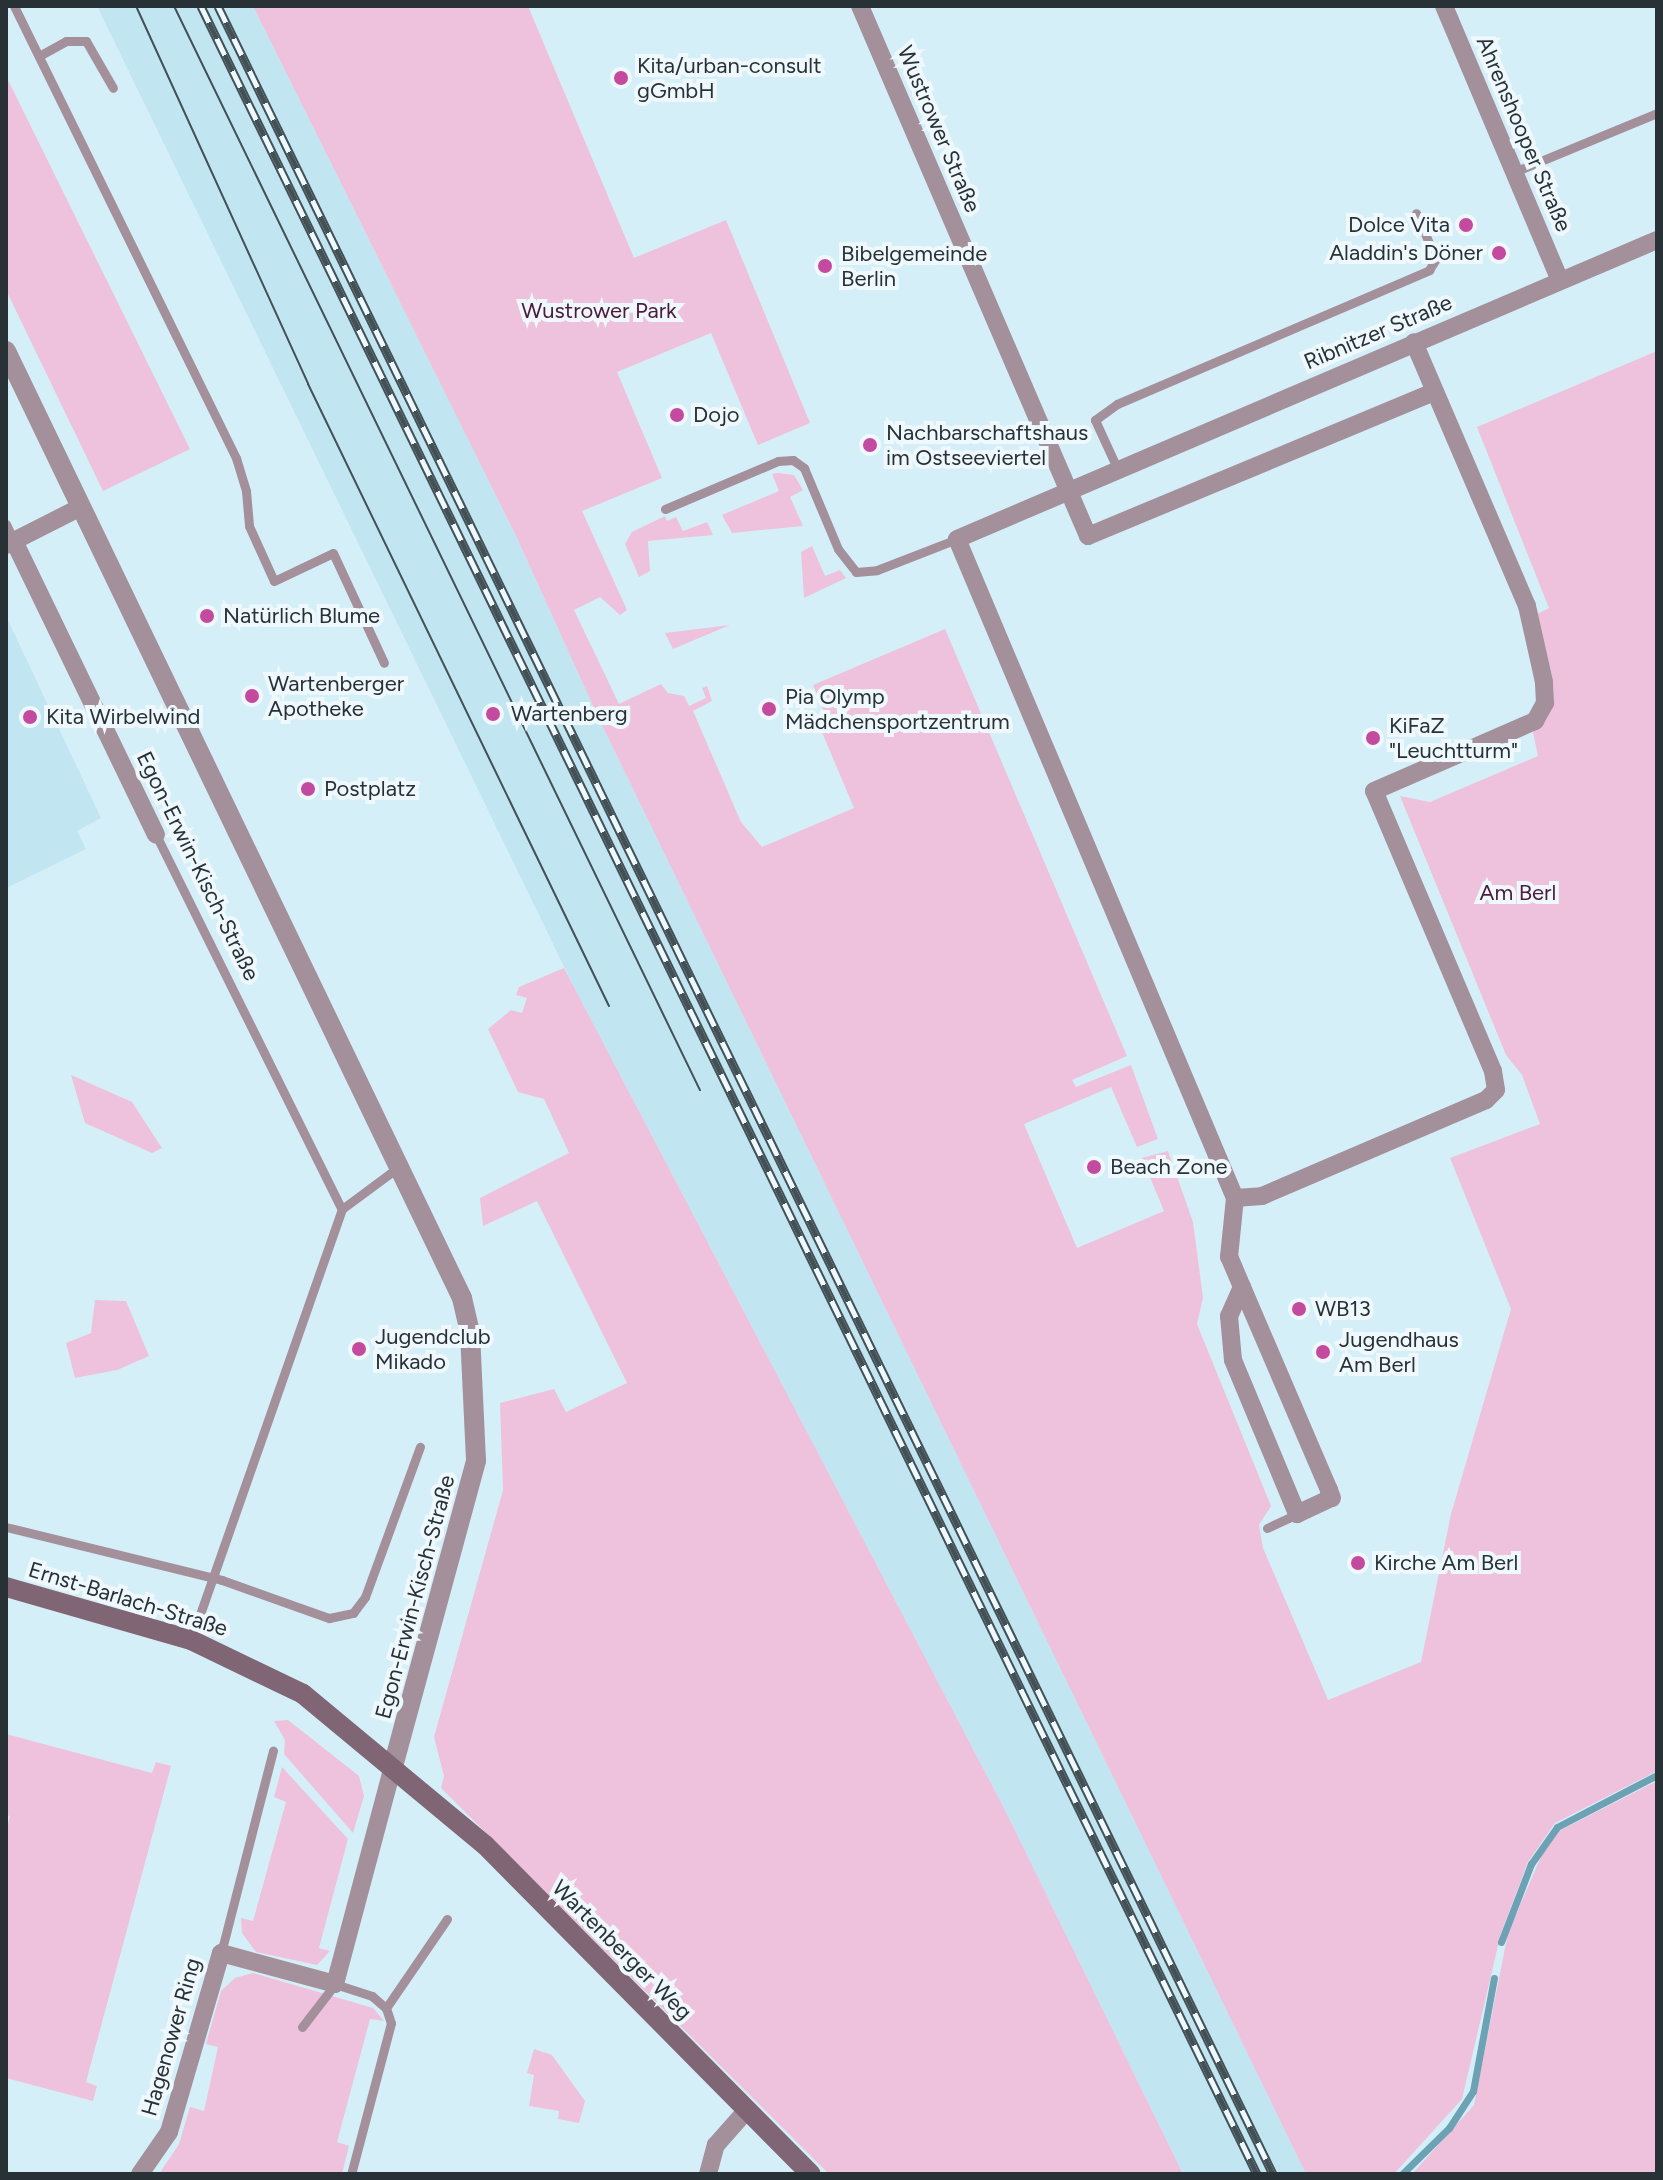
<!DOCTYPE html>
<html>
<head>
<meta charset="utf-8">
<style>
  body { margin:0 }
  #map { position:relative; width:1663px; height:2180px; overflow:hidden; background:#d5eff9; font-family:Figtree,sans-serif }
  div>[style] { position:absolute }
  .built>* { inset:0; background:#c1e5f1 }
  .green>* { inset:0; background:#eec2dc }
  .stream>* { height:7px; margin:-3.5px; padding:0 3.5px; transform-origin:3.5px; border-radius:3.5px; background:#6ca2b4 }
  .service>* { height:9px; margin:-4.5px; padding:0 4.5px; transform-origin:4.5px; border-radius:4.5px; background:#a3909b }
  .minor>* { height:18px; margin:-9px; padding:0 9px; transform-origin:9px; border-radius:9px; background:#a3909b }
  .tertiary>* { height:20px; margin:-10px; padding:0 10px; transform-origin:10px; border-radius:10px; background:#a3909b }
  .secondary>* { height:20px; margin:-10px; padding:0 10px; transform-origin:10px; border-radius:10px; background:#806575 }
  .tram>* { height:2px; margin:-1px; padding:0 1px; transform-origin:1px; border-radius:1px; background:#435055 }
  .rail>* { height:9px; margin-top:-4.5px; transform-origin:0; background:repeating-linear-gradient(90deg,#eff9fd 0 18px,#435055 0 36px); box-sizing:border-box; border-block:2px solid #435055 }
  .dots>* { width:22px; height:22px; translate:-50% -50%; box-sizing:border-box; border:4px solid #eff9fd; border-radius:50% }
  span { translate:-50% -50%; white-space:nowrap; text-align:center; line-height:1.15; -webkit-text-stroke:8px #eff9fd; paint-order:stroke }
  .poi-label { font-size:22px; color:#283236 }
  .left { translate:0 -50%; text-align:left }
  .right { translate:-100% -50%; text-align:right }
  .street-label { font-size:22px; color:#283236 }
  .park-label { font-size:22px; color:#4e193d }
  .frame { position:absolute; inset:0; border:8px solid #283236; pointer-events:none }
</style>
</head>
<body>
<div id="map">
  <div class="built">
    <i style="clip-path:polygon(97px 6px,253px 6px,517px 538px,599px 719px,1306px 2174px,1183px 2174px,1006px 1812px,574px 987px)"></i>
    <i style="clip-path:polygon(6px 616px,101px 818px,77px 831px,86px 849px,6px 888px)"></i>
  </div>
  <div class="green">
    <i style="clip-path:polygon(253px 6px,528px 6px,634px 258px,726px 220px,810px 423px,758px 445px,711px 333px,617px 372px,662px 478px,582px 511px,627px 610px,620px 615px,600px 597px,574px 610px,619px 704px,661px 684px,668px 693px,684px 696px,689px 706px,706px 698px,702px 688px,707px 686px,712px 701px,693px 711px,741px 822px,762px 847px,854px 808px,821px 730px,830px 726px,813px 685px,945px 629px,1127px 1056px,1072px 1080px,1076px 1087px,1131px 1065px,1158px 1139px,1137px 1147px,1111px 1087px,1024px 1124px,1077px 1248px,1164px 1211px,1142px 1158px,1168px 1151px,1193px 1222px,1203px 1298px,1197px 1324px,1271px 1506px,1259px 1525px,1263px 1548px,1328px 1700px,1421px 1662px,1451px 1514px,1511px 1309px,1450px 1158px,1540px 1124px,1522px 1075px,1506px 1055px,1400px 796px,1430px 802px,1538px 756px,1533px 732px,1545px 721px,1537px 614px,1549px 608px,1477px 427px,1657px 351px,1657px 1771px,1555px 1823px,1528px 1862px,1501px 1933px,1462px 2099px,1394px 2174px,1306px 2174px,599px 719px,517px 538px)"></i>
    <i style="clip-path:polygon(6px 76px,190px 449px,103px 491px,6px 290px)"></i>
    <i style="clip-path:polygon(778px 473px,794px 475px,803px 490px,790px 497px,803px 526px,732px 533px,722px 515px,779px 491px,772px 474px)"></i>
    <i style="clip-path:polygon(665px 516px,667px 521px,676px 517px,683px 531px,707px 522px,713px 535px,648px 541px,650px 571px,639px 577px,625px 544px,632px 532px)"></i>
    <i style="clip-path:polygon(812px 546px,825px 576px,840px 570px,846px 578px,804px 598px,801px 552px)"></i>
    <i style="clip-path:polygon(730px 625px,673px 649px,665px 633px)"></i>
    <i style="clip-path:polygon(564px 968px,1006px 1812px,1183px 2174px,829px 2174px,441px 1788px,444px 1776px,434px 1737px,503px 1490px,500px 1403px,554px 1389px,566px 1412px,627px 1383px,537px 1201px,483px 1226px,480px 1198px,569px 1153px,544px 1099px,518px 1092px,488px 1029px,511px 1010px,522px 1013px,527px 998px,516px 995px,519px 987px)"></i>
    <i style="clip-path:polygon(71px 1075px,132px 1102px,162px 1148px,152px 1153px,85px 1123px)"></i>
    <i style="clip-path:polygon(95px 1300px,126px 1301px,149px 1356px,117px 1370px,75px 1378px,66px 1343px,91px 1333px)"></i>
    <i style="clip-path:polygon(288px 1720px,359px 1776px,364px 1796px,353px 1833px,284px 1754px,285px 1740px,274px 1721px)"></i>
    <i style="clip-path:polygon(6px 1734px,152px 1773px,156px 1762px,171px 1766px,86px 2082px,97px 2086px,93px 2101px,6px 2078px,6px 1832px,10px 1816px,6px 1815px)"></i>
    <i style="clip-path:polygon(282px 1767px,348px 1839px,319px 1948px,330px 1951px,317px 1965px,256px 1952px,242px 1933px,241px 1918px,253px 1921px,286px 1802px,274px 1797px)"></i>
    <i style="clip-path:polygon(1657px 1781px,1657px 2174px,1412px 2174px,1474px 2105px,1508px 1933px,1544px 1850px,1559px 1831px)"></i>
    <i style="clip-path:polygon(253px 1973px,373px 2008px,384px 2021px,370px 2019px,337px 2142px,349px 2146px,342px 2174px,159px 2174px,179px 2144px,190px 2107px,204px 2111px,218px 2047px,206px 2044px,221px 1991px,235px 1978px)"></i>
    <i style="clip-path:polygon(534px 2049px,552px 2055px,585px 2101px,579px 2123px,558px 2119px,559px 2111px,529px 2106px,534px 2075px,527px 2073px)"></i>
  </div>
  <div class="stream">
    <i style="left:1501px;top:1942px;width:84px;rotate:-69deg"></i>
    <i style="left:1531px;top:1864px;width:45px;rotate:-54.9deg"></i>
    <i style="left:1557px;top:1827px;width:113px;rotate:-27.5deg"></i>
    <i style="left:1402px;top:2174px;width:66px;rotate:-44.4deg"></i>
    <i style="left:1449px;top:2128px;width:44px;rotate:-57deg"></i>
    <i style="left:1473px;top:2091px;width:115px;rotate:-79.5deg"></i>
  </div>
  <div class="service">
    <i style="left:14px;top:6px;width:504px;rotate:63.84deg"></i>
    <i style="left:236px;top:458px;width:34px;rotate:73deg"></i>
    <i style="left:246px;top:491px;width:35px;rotate:85deg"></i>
    <i style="left:249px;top:526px;width:60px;rotate:65.6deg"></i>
    <i style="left:274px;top:581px;width:65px;rotate:-25.4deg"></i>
    <i style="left:333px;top:553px;width:121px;rotate:65.1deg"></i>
    <i style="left:39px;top:56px;width:31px;rotate:-29deg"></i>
    <i style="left:66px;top:41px;width:20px"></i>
    <i style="left:86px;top:41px;width:54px;rotate:60.1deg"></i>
    <i style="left:1514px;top:172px;width:155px;rotate:-22.4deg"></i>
    <i style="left:1117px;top:468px;width:53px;rotate:-114.6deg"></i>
    <i style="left:1095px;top:420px;width:27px;rotate:-36deg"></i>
    <i style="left:1117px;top:404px;width:340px;rotate:-23.2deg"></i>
    <i style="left:1429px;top:270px;width:13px;rotate:-58deg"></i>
    <i style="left:1436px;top:259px;width:50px;rotate:-113.5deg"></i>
    <i style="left:665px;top:509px;width:123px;rotate:-23deg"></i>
    <i style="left:778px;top:461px;width:15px;rotate:-4deg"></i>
    <i style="left:793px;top:460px;width:14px;rotate:36deg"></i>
    <i style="left:804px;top:468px;width:88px;rotate:67.2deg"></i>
    <i style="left:838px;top:549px;width:29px;rotate:52deg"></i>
    <i style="left:856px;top:572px;width:21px;rotate:-5deg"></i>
    <i style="left:877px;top:570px;width:86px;rotate:-21.2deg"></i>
    <i style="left:6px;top:524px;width:19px;rotate:65deg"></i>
    <i style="left:156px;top:835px;width:418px;rotate:63.6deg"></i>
    <i style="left:6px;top:1527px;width:222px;rotate:13.8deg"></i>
    <i style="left:222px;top:1580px;width:114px;rotate:19.6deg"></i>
    <i style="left:329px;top:1618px;width:25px;rotate:-12deg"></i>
    <i style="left:353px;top:1613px;width:20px;rotate:-53deg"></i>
    <i style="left:365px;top:1597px;width:160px;rotate:-69.9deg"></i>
    <i style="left:1267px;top:1528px;width:33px;rotate:-25deg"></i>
    <i style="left:191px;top:1640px;width:457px;rotate:-70.7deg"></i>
    <i style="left:342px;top:1209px;width:72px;rotate:-36.6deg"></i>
    <i style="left:221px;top:1953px;width:209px;rotate:-75.6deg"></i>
    <i style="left:386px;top:2008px;width:108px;rotate:-55.6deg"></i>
    <i style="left:302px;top:2027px;width:54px;rotate:-52.5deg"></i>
    <i style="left:335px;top:1984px;width:39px;rotate:18deg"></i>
    <i style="left:372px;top:1996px;width:18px;rotate:41deg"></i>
    <i style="left:386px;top:2008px;width:16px;rotate:72deg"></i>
    <i style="left:391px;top:2023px;width:156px;rotate:104.8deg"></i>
  </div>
  <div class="minor">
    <i style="left:860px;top:6px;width:577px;rotate:66.72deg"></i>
    <i style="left:1088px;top:536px;width:375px;rotate:-22.6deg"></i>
    <i style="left:1444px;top:6px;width:298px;rotate:67.1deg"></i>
    <i style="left:14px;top:541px;width:326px;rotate:64.2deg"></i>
    <i style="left:6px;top:545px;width:84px;rotate:-26.9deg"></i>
    <i style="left:1235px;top:1198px;width:27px;rotate:-4deg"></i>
    <i style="left:1262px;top:1196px;width:244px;rotate:-23.2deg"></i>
    <i style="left:1486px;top:1100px;width:14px;rotate:-45deg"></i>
    <i style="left:1496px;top:1090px;width:19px;rotate:-99deg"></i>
    <i style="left:1493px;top:1071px;width:304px;rotate:-113deg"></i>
    <i style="left:1374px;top:791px;width:176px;rotate:-23.5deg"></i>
    <i style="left:1535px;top:721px;width:21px;rotate:-61deg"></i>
    <i style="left:1545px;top:703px;width:21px;rotate:-93deg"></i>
    <i style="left:1544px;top:682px;width:78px;rotate:-102.6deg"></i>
    <i style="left:1527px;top:606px;width:287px;rotate:-113.2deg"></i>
    <i style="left:1242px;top:1287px;width:32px;rotate:114deg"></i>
    <i style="left:1229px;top:1316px;width:44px;rotate:84.8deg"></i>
    <i style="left:1233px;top:1360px;width:167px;rotate:67.4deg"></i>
    <i style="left:1297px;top:1514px;width:38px;rotate:-25deg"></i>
    <i style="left:1332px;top:1498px;width:9px;rotate:-111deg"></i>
    <i style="left:1329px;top:1490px;width:221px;rotate:-113.2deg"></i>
    <i style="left:1242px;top:1287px;width:33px;rotate:-113deg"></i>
    <i style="left:1229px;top:1257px;width:59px;rotate:-84.2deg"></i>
    <i style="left:1235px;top:1198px;width:715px;rotate:-112.87deg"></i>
    <i style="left:957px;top:539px;width:761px;rotate:-23.13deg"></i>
    <i style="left:140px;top:2174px;width:51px;rotate:-55.4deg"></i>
    <i style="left:169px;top:2132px;width:186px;rotate:-73.8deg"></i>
    <i style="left:221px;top:1953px;width:118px;rotate:15.2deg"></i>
    <i style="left:335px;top:1984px;width:226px;rotate:-75.1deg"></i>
    <i style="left:708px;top:2174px;width:30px;rotate:-75deg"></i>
    <i style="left:716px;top:2145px;width:47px;rotate:-48.5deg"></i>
  </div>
  <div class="tertiary">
    <i style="left:6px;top:351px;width:1051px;rotate:64.29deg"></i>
    <i style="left:462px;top:1298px;width:36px;rotate:77deg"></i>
    <i style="left:470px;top:1333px;width:128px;rotate:87.3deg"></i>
    <i style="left:476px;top:1461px;width:316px;rotate:105.2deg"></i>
  </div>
  <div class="secondary">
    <i style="left:6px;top:1587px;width:192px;rotate:16deg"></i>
    <i style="left:191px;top:1640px;width:124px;rotate:25.7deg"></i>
    <i style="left:303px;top:1694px;width:236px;rotate:39.7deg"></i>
    <i style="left:485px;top:1845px;width:463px;rotate:45.3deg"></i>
  </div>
  <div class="tram">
    <i style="left:136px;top:6px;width:415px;rotate:65.5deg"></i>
    <i style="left:308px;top:384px;width:691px;rotate:64.18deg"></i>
    <i style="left:174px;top:6px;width:1205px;rotate:64.12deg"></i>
  </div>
  <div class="rail">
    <i style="left:201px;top:6px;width:2412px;rotate:64.03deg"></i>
    <i style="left:218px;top:6px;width:2411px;rotate:64.05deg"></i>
  </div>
  <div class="dots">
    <i style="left:621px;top:78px;background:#c34a9e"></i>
    <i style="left:1466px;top:225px;background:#c34a9e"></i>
    <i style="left:1499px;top:253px;background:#c34a9e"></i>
    <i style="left:825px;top:266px;background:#c34a9e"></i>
    <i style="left:677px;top:415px;background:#c34a9e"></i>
    <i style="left:870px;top:445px;background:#c34a9e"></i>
    <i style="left:207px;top:616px;background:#c34a9e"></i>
    <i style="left:252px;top:696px;background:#c34a9e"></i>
    <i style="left:769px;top:709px;background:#c34a9e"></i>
    <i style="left:493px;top:714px;background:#c34a9e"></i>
    <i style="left:30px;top:717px;background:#c34a9e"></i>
    <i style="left:1373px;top:738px;background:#c34a9e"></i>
    <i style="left:308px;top:789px;background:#c34a9e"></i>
    <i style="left:1094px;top:1167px;background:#c34a9e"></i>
    <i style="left:1299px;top:1309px;background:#c34a9e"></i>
    <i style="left:359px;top:1349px;background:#c34a9e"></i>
    <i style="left:1323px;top:1352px;background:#c34a9e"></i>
    <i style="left:1358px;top:1563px;background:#c34a9e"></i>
  </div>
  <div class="poi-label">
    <span class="left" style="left:637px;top:78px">Kita/urban-consult<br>gGmbH</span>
    <span class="right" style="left:1450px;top:225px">Dolce Vita</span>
    <span class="left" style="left:841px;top:266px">Bibelgemeinde<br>Berlin</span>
    <span class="right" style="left:1483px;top:253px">Aladdin's Döner</span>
    <span class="left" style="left:693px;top:415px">Dojo</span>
    <span class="left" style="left:886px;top:445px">Nachbarschaftshaus<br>im Ostseeviertel</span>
    <span class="left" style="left:223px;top:616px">Natürlich Blume</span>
    <span class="left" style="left:268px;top:696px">Wartenberger<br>Apotheke</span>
    <span class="left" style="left:785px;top:709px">Pia Olymp<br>Mädchensportzentrum</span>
    <span class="left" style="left:511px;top:714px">Wartenberg</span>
    <span class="left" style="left:46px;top:717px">Kita Wirbelwind</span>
    <span class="left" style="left:1389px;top:738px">KiFaZ<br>"Leuchtturm"</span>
    <span class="left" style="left:324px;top:789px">Postplatz</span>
    <span class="left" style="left:1110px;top:1167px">Beach Zone</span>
    <span class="left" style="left:1315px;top:1309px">WB13</span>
    <span class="left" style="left:375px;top:1349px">Jugendclub<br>Mikado</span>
    <span class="left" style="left:1339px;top:1352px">Jugendhaus<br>Am Berl</span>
    <span class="left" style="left:1374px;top:1563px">Kirche Am Berl</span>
  </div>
  <div class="street-label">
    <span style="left:939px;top:129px;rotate:67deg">Wustrower Straße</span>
    <span style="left:1524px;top:134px;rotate:67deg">Ahrenshooper Straße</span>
    <span style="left:1378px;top:332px;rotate:-23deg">Ribnitzer Straße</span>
    <span style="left:198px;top:866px;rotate:64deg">Egon-Erwin-Kisch-Straße</span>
    <span style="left:415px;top:1597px;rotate:-75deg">Egon-Erwin-Kisch-Straße</span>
    <span style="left:128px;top:1599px;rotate:17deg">Ernst-Barlach-Straße</span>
    <span style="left:622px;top:1950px;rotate:45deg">Wartenberger Weg</span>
    <span style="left:171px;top:2037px;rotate:-74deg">Hagenower Ring</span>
  </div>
  <div class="park-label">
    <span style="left:599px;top:311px">Wustrower Park</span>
    <span style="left:1518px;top:893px">Am Berl</span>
  </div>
  <div class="frame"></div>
</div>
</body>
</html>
